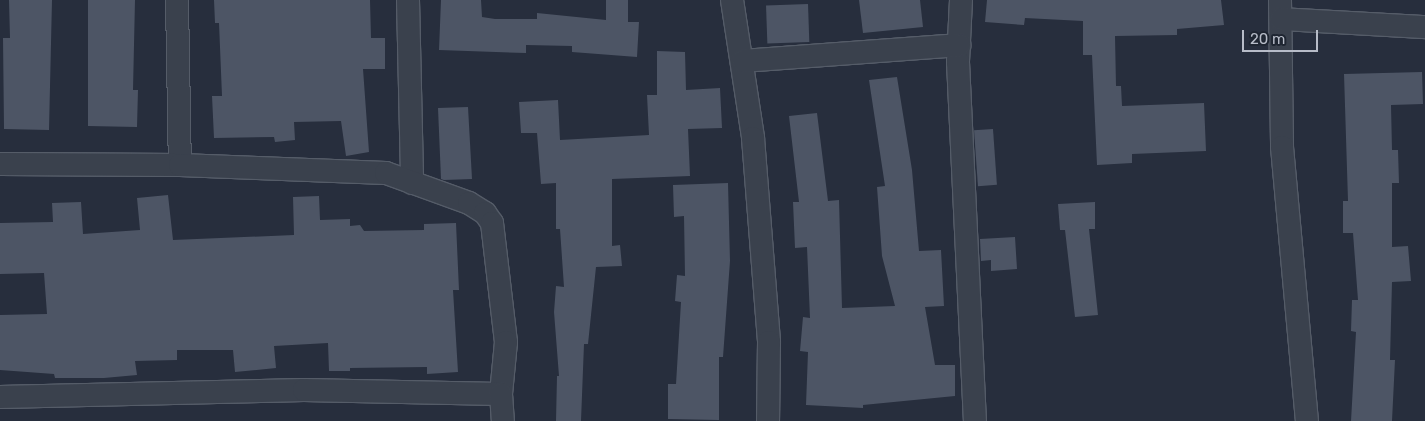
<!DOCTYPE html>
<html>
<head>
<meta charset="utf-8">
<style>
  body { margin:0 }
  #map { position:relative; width:1425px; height:421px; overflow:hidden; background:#272e3d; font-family:Rubik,sans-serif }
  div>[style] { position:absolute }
  .building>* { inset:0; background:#4d5565; transform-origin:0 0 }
  .roads { filter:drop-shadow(1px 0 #555c68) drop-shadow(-1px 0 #555c68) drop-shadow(0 1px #555c68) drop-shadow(0 -1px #555c68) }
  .minor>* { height:22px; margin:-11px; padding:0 11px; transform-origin:11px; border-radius:11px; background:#3a414d }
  span { translate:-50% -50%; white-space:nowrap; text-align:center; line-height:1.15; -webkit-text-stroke:4.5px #1f2632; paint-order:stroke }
  .scale { position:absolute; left:1242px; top:30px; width:76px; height:22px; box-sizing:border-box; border:2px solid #b7bcc8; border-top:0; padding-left:6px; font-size:15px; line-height:18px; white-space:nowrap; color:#b7bcc8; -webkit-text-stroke:4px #1f2632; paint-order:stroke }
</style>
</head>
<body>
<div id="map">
  <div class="building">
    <i style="clip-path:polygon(9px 0,52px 0,49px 130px,4px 129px,3px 38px,10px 38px)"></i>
    <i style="clip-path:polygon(88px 0,135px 0,133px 90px,138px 90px,137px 127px,88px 126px)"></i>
    <i style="clip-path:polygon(214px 0,370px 0,371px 38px,385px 38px,385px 69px,363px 69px,369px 152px,346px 156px,341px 121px,294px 122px,295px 140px,275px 142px,274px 137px,214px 138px,212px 96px,222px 96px,219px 23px,215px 23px)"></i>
    <i style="clip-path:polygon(441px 0,481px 0,482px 17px,495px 19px,537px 19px,537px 13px,606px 20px,606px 0,628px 0,628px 22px,639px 22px,637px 57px,572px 52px,572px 46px,526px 45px,526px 53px,439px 50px)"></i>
    <i style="clip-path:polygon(859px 0,920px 0,923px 27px,863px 33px)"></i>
    <i style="clip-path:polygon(987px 0,1221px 0,1224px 25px,1177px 29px,1177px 35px,1115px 36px,1116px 86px,1121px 86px,1122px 106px,1204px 103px,1206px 151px,1132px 154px,1132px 163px,1097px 165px,1092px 55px,1083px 55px,1083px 21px,1025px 18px,1024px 25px,985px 22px)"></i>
    <i style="left:808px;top:4px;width:38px;height:42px;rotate:88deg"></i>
    <i style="clip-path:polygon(657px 51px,685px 52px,686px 90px,720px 88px,722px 128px,688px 129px,690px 176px,612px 179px,612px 246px,620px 245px,622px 266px,596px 267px,588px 344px,584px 344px,581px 421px,556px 421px,557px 376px,559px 376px,554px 312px,556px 286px,564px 287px,560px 229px,556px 229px,556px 183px,541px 184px,537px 133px,521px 133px,519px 102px,558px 100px,560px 140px,649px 135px,647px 95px,657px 95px)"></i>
    <i style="clip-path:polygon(1422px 72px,1423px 104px,1391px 105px,1392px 150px,1398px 150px,1399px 183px,1392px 183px,1392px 247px,1408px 246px,1411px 281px,1392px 282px,1390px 360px,1395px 360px,1392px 421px,1351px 421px,1356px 332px,1351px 331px,1352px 300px,1358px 300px,1353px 233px,1343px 233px,1343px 201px,1348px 201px,1344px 74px)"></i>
    <i style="clip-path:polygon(897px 77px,912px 170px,919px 251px,941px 250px,944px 306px,925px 307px,935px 365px,955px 365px,955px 396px,863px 405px,863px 408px,806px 405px,808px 352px,800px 351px,803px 317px,810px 318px,807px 247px,795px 248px,793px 202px,799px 202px,789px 116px,817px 113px,828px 201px,839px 200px,842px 308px,895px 306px,882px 256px,877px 187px,885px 186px,869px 80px)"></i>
    <i style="clip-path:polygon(468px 107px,472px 179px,444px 180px,441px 179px,438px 108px)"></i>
    <i style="left:993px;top:129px;width:56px;height:19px;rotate:86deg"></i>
    <i style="clip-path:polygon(728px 183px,730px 261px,723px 357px,719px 357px,719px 420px,668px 419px,668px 384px,676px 384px,681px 302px,675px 301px,677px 275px,685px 276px,684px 216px,674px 217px,673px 185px)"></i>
    <i style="clip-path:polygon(168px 195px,173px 240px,294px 235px,293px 197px,319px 196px,320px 220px,350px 219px,350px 226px,360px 225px,364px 231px,424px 230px,424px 224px,456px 223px,459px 290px,453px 290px,458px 372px,427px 374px,427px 367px,350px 368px,350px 371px,329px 371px,328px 343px,274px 346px,276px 368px,235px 372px,233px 350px,177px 350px,177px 360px,135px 361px,137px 375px,104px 378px,55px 378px,54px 374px,0 370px,0 315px,47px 314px,44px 273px,0 274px,0 223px,53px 222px,52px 203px,81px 202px,83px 234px,140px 230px,137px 198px)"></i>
    <i style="clip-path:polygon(1095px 202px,1095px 229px,1089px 229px,1098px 315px,1075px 317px,1065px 230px,1060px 230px,1058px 204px)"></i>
    <i style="clip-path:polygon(1015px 237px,1017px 269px,991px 271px,991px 260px,981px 261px,980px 239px)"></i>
  </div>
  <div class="roads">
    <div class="minor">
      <i style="left:177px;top:0;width:165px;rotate:89deg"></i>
      <i style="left:408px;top:0;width:183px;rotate:88.7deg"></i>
      <i style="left:732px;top:0;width:140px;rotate:81.3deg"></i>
      <i style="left:753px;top:138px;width:205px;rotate:85.5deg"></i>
      <i style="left:769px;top:342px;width:79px;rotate:90.7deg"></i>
      <i style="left:961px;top:0;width:62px;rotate:92.8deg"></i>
      <i style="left:958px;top:62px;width:359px;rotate:87.3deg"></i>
      <i style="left:1280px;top:0;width:147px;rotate:89.2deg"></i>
      <i style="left:1282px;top:147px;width:275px;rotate:84.8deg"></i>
      <i style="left:1281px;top:19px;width:144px;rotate:3.2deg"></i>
      <i style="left:743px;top:61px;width:217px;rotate:-4.2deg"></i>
      <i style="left:0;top:164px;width:180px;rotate:0.3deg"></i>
      <i style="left:180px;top:165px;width:206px;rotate:2.2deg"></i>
      <i style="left:386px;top:173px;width:88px;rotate:19.9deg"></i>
      <i style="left:469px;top:203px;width:19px;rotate:32deg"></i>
      <i style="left:485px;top:213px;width:12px;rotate:55deg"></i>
      <i style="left:492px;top:223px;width:120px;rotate:83.3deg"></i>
      <i style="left:506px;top:342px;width:52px;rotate:95.5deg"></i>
      <i style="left:0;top:397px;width:304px;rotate:-1.3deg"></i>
      <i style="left:304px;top:390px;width:197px;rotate:1.2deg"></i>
      <i style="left:501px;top:394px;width:27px;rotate:86deg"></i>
    </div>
  </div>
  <div class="scale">20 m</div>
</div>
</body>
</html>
